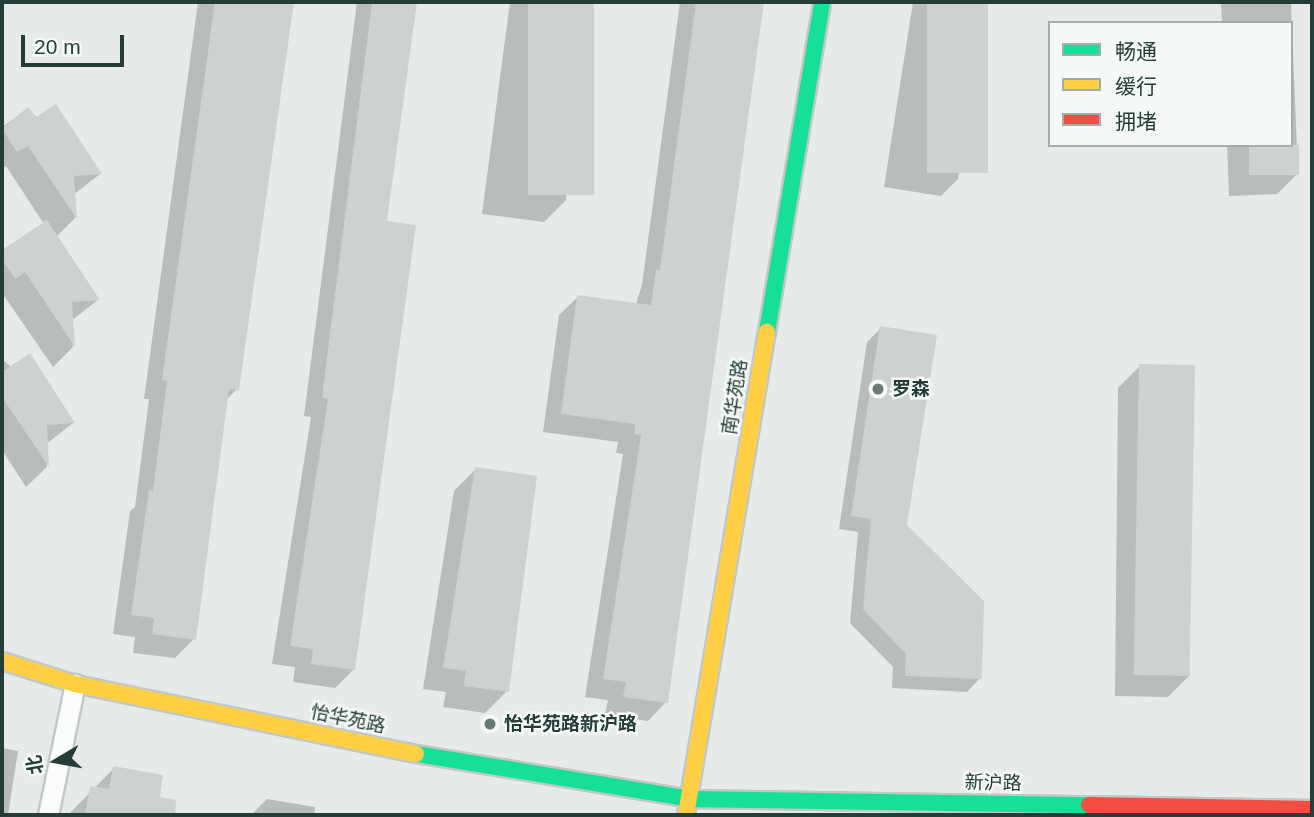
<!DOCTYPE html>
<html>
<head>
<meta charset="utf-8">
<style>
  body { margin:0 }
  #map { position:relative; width:1314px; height:817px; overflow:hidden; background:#e6ebe9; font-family:Arial,"Noto Sans SC",sans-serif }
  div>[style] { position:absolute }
  .shadow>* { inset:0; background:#0003 }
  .building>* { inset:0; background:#cdd2d0; transform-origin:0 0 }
  .roads { filter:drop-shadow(2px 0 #c3c8c6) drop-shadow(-2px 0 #c3c8c6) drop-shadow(0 2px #c3c8c6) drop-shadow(0 -2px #c3c8c6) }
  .lane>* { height:19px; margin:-9.5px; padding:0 9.5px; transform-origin:9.5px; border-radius:9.5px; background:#fbfcfc }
  .fast>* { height:16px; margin:-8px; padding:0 8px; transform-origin:8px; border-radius:8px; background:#16e098 }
  .slow>* { height:16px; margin:-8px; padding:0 8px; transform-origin:8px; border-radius:8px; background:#ffcf43 }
  .jam>* { height:16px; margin:-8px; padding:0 8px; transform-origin:8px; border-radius:8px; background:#f24e42 }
  .dots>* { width:19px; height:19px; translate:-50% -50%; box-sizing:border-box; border:4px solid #f5f9f7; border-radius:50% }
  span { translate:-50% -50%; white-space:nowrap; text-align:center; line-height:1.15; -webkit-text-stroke:5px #f5f9f7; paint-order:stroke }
  .poi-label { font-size:19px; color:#253d39; font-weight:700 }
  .left { translate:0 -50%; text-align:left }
  .street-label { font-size:19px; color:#253d39 }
  .frame { position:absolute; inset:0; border:4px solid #253d39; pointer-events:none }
  .legend { position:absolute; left:1048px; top:21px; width:245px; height:126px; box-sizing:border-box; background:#f5f9f7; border:2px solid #a2aeab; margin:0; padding:9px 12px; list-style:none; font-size:21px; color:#253d39 }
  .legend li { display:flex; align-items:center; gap:14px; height:35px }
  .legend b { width:35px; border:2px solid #a2aeab }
  .north { position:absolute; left:21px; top:726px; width:70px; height:70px; -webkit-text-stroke:5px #f5f9f7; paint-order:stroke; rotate:260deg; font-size:19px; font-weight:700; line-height:28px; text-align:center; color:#253d39 }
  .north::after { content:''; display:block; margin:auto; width:24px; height:32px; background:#253d39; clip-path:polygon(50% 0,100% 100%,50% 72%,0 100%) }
  .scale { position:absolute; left:21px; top:35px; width:103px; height:32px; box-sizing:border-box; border:4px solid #253d39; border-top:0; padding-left:9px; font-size:21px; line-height:24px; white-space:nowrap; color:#253d39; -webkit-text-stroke:5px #f5f9f7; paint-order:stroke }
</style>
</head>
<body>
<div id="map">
  <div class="shadow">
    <i style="clip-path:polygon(198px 2px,291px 2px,237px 389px,226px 400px,194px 639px,175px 658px,133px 653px,135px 637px,113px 634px,130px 511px,135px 507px,149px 399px,144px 399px)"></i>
    <i style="clip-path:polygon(357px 2px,415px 2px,385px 223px,354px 669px,335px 688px,293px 682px,295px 667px,272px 664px,311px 417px,304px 416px)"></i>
    <i style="clip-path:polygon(510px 2px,592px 2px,566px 200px,544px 222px,482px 214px)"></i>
    <i style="clip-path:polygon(680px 2px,762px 2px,666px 702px,648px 721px,605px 715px,608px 700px,585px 697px,623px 454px,616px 453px,618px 442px,543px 432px,559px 315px,578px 297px,636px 304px,642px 285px)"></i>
    <i style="clip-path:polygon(913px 2px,986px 2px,958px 179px,941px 196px,884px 187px)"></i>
    <i style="clip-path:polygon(1221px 2px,1291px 2px,1298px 173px,1277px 194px,1229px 196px,1227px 145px,1291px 145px,1291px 23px,1222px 23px)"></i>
    <i style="clip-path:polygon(28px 109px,100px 174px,73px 195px,75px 218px,56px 237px,98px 300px,71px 321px,73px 347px,53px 367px,2px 293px,2px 252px,44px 224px,6px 166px,2px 169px,2px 127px)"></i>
    <i style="clip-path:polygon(881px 328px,905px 525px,980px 678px,967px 692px,892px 688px,893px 667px,850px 623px,858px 532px,839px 529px,867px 342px)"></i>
    <i style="clip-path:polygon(2px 359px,73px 423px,46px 444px,47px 467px,26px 487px,2px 450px)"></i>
    <i style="clip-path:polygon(1140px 366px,1190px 675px,1168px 697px,1115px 696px,1118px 388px)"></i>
    <i style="clip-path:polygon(476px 469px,507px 691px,485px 713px,443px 707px,446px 692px,423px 689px,454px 491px)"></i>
    <i style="clip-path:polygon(2px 748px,18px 751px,8px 815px,2px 815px)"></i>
    <i style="clip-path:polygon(114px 768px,161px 776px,155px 815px,68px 815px)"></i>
    <i style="clip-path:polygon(267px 799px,315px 807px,314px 815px,251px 815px)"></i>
  </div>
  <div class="building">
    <i style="clip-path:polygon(215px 2px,294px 2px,239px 390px,229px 389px,196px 640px,152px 634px,154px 618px,131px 615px,149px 490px,153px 491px,167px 381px,162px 380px)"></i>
    <i style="clip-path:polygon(372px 2px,417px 2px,387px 221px,416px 225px,355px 670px,311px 664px,313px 649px,290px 646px,328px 399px,322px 398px)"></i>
    <i style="left:528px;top:2px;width:66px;height:193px"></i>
    <i style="clip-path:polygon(696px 2px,764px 2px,668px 703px,623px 697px,626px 682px,603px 679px,641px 435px,634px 434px,635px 424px,561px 414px,577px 295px,651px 305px,656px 270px,660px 270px)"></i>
    <i style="left:927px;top:2px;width:61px;height:171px"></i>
    <i style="clip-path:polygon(56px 104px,102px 174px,74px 176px,77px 219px,28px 146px,17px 152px,2px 129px,28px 107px,36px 117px)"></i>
    <i style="left:1249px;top:145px;width:50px;height:30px"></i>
    <i style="clip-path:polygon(47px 220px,100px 300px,72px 302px,75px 347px,25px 272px,15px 279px,2px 259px,2px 250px)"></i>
    <i style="clip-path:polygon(880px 326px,937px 335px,907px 525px,984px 601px,982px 679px,905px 676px,906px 654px,863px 609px,871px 519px,851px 516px)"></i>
    <i style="clip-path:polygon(30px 353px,75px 423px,47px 425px,49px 467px,2px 397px,2px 372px)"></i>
    <i style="left:1139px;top:364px;width:56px;height:311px;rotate:1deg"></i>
    <i style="clip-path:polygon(475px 467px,537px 476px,509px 692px,464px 686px,466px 671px,443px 668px)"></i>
    <i style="clip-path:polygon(113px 766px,163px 775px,160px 797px,176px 800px,175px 815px,85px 815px,90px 786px,109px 789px)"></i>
  </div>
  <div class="roads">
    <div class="lane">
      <i style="left:48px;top:815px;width:134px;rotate:-78.4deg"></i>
    </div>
    <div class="fast">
      <i style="left:767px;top:332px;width:335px;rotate:-80.5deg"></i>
      <i style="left:416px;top:754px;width:278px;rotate:9.3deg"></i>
      <i style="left:690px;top:799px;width:399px;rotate:0.9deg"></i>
    </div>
    <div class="slow">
      <i style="left:2px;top:661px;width:77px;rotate:17.5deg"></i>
      <i style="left:75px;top:684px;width:348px;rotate:11.6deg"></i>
      <i style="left:686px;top:815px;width:490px;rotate:-80.5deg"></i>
    </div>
    <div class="jam">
      <i style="left:1089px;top:805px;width:223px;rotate:1deg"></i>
    </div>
  </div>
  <div class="dots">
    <i style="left:878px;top:389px;background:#697a77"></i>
    <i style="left:490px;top:724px;background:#697a77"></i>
  </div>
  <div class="poi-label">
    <span class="left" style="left:892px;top:389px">罗森</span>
    <span class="left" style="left:504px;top:724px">怡华苑路新沪路</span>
  </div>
  <div class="street-label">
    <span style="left:735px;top:397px;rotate:-81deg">南华苑路</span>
    <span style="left:348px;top:719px;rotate:12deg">怡华苑路</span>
    <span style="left:993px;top:783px;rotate:1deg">新沪路</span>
  </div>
  <div class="frame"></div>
  <ul class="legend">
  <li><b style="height:9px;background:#16e098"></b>畅通</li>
  <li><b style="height:9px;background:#ffcf43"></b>缓行</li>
  <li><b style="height:9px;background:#f24e42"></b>拥堵</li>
  </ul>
  <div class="north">北</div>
  <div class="scale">20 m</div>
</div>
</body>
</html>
